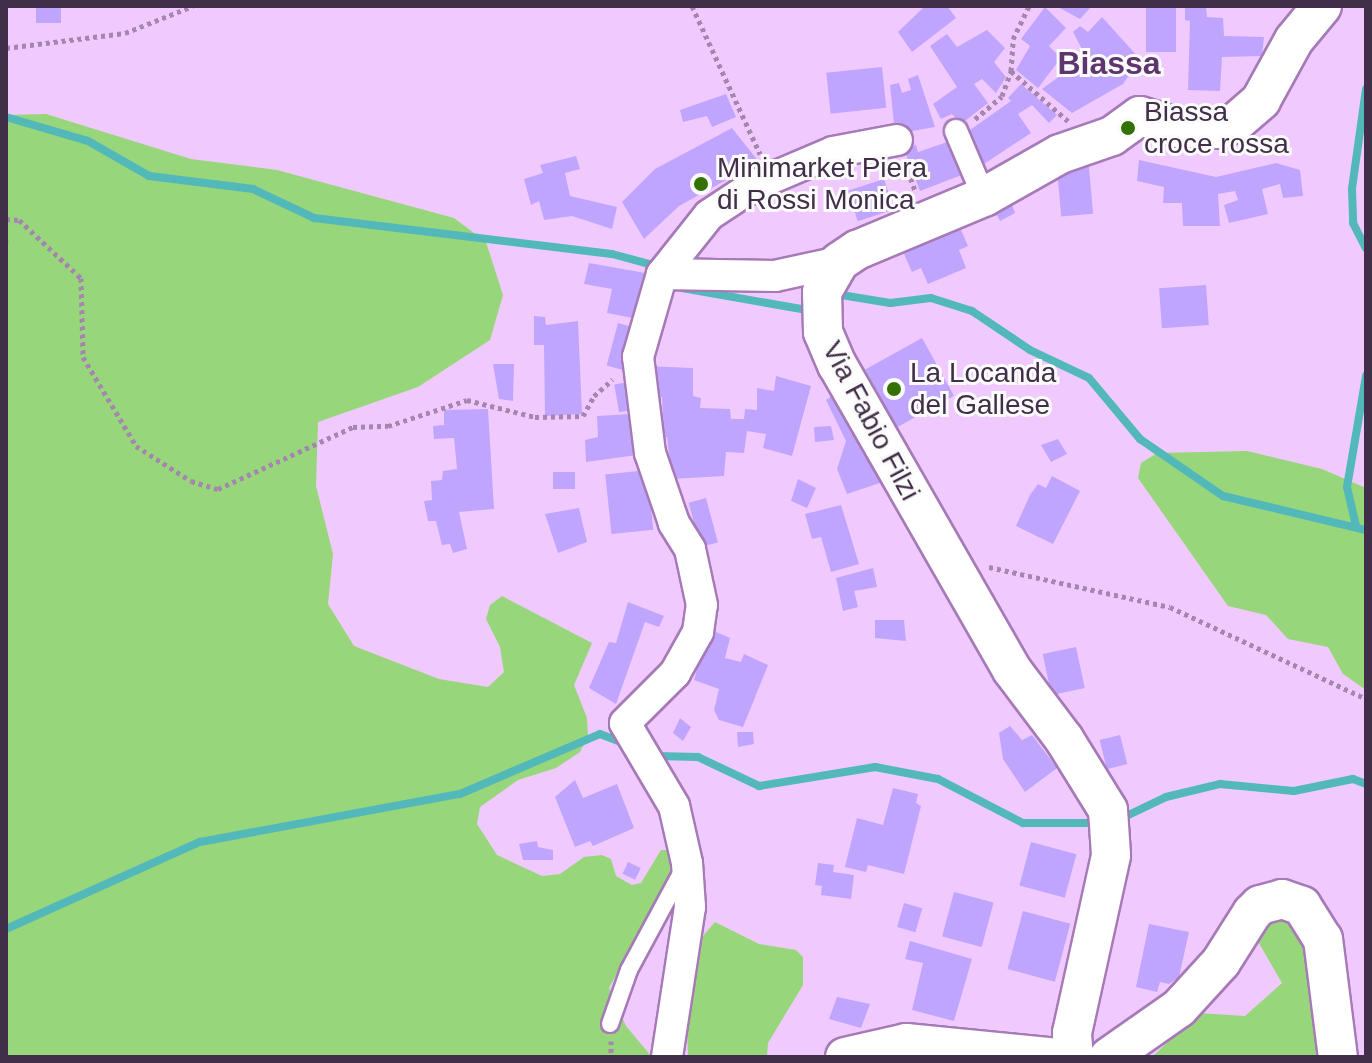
<!DOCTYPE html>
<html>
<head>
<meta charset="utf-8">
<style>
  body { margin:0 }
  #map { position:relative; width:1372px; height:1063px; overflow:hidden; background:#f0caff; font-family:Helvetica,sans-serif }
  div>[style] { position:absolute }
  .green>* { inset:0; background:#97d67a }
  .stream>* { height:8px; margin:-4px; padding:0 4px; transform-origin:4px; border-radius:4px; background:#52b8ba }
  .building>* { inset:0; background:#bfa5fe; transform-origin:0 0 }
  .path>* { height:5px; margin-top:-2.5px; transform-origin:0; background:repeating-linear-gradient(90deg,#a486af 0 4px,transparent 0 8px) }
  .roads { filter:drop-shadow(2px 0 #a67ab7) drop-shadow(-2px 0 #a67ab7) drop-shadow(0 2px #a67ab7) drop-shadow(0 -2px #a67ab7) }
  .service>* { height:16px; margin:-8px; padding:0 8px; transform-origin:8px; border-radius:8px; background:#fff }
  .pedestrian>* { height:22px; margin:-11px; padding:0 11px; transform-origin:11px; border-radius:11px; background:#fff }
  .minor>* { height:30px; margin:-15px; padding:0 15px; transform-origin:15px; border-radius:15px; background:#fff }
  .tertiary>* { height:38px; margin:-19px; padding:0 19px; transform-origin:19px; border-radius:19px; background:#fff }
  .dots>* { width:22px; height:22px; translate:-50% -50%; box-sizing:border-box; border:4px solid #fbfbfb; border-radius:50% }
  span { translate:-50% -50%; white-space:nowrap; text-align:center; line-height:1.15; -webkit-text-stroke:6px #fbfbfb; paint-order:stroke }
  .poi-label { font-size:28px; color:#412e48 }
  .left { translate:0 -50%; text-align:left }
  .street-label { font-size:28px; color:#412e48 }
  .quarter-label { font-size:32px; color:#5e356d; font-weight:700 }
  .frame { position:absolute; inset:0; border:8px solid #412e48; pointer-events:none }
</style>
</head>
<body>
<div id="map">
  <div class="green">
    <i style="clip-path:polygon(46px 114px,191px 159px,277px 170px,454px 218px,486px 242px,503px 295px,490px 340px,418px 387px,318px 422px,316px 486px,333px 554px,328px 604px,354px 646px,439px 679px,488px 687px,504px 672px,500px 647px,486px 619px,490px 605px,502px 596px,592px 643px,574px 685px,587px 718px,588px 736px,580px 752px,556px 768px,518px 780px,480px 807px,477px 824px,497px 855px,542px 876px,560px 874px,584px 857px,602px 855px,611px 859px,616px 876px,632px 885px,641px 883px,661px 850px,670px 850px,676px 866px,609px 988px,626px 1026px,652px 1057px,6px 1057px,6px 115px)"></i>
    <i style="clip-path:polygon(1247px 451px,1322px 469px,1366px 488px,1366px 690px,1343px 674px,1328px 647px,1288px 639px,1266px 615px,1228px 606px,1138px 478px,1141px 463px,1157px 453px)"></i>
    <i style="clip-path:polygon(1274px 908px,1299px 924px,1314px 970px,1326px 1057px,1152px 1057px,1199px 1013px,1245px 1016px,1282px 983px,1256px 938px)"></i>
    <i style="clip-path:polygon(715px 922px,759px 944px,796px 950px,803px 957px,803px 985px,768px 1043px,767px 1057px,688px 1057px,687px 1028px,703px 936px)"></i>
  </div>
  <div class="stream">
    <i style="left:1366px;top:89px;width:101px;rotate:98deg"></i>
    <i style="left:1352px;top:189px;width:34px;rotate:88deg"></i>
    <i style="left:1353px;top:223px;width:28px;rotate:63deg"></i>
    <i style="left:6px;top:117px;width:85px;rotate:16.3deg"></i>
    <i style="left:88px;top:141px;width:70px;rotate:29.8deg"></i>
    <i style="left:149px;top:176px;width:105px;rotate:7.1deg"></i>
    <i style="left:253px;top:189px;width:68px;rotate:25.4deg"></i>
    <i style="left:314px;top:218px;width:300px;rotate:6.9deg"></i>
    <i style="left:612px;top:254px;width:38px;rotate:15deg"></i>
    <i style="left:682px;top:288px;width:127px;rotate:10deg"></i>
    <i style="left:835px;top:294px;width:56px;rotate:9.3deg"></i>
    <i style="left:890px;top:303px;width:41px;rotate:-7deg"></i>
    <i style="left:931px;top:298px;width:43px;rotate:17.6deg"></i>
    <i style="left:972px;top:311px;width:70px;rotate:33.9deg"></i>
    <i style="left:1030px;top:350px;width:65px;rotate:25.4deg"></i>
    <i style="left:1089px;top:378px;width:80px;rotate:50.1deg"></i>
    <i style="left:1140px;top:439px;width:101px;rotate:34.5deg"></i>
    <i style="left:1223px;top:496px;width:147px;rotate:13.4deg"></i>
    <i style="left:1356px;top:526px;width:40px;rotate:-103deg"></i>
    <i style="left:1347px;top:487px;width:113px;rotate:-80.3deg"></i>
    <i style="left:655px;top:756px;width:43px;rotate:1.3deg"></i>
    <i style="left:698px;top:757px;width:68px;rotate:25.4deg"></i>
    <i style="left:759px;top:786px;width:118px;rotate:-9.3deg"></i>
    <i style="left:875px;top:767px;width:64px;rotate:10.8deg"></i>
    <i style="left:938px;top:779px;width:96px;rotate:27.4deg"></i>
    <i style="left:1023px;top:823px;width:77px"></i>
    <i style="left:1118px;top:820px;width:53px;rotate:-25.6deg"></i>
    <i style="left:1166px;top:797px;width:56px;rotate:-13.5deg"></i>
    <i style="left:1220px;top:784px;width:74px;rotate:5.4deg"></i>
    <i style="left:1294px;top:791px;width:60px;rotate:-11.5deg"></i>
    <i style="left:1353px;top:779px;width:14px;rotate:21deg"></i>
    <i style="left:6px;top:929px;width:213px;rotate:-24.2deg"></i>
    <i style="left:200px;top:842px;width:264px;rotate:-10.5deg"></i>
    <i style="left:460px;top:794px;width:152px;rotate:-23.2deg"></i>
    <i style="left:600px;top:734px;width:30px;rotate:21deg"></i>
  </div>
  <div class="building">
    <i style="left:36px;top:6px;width:25px;height:17px"></i>
    <i style="clip-path:polygon(925px 6px,947px 6px,956px 18px,912px 52px,898px 32px)"></i>
    <i style="clip-path:polygon(1056px 6px,1092px 6px,1080px 19px)"></i>
    <i style="left:1146px;top:6px;width:30px;height:46px"></i>
    <i style="clip-path:polygon(1185px 6px,1206px 6px,1207px 17px,1223px 18px,1224px 36px,1264px 37px,1262px 56px,1222px 57px,1220px 91px,1188px 90px,1190px 21px,1185px 20px)"></i>
    <i style="clip-path:polygon(1045px 7px,1066px 28px,1049px 46px,1061px 58px,1038px 88px,1016px 70px,1030px 46px,1021px 39px)"></i>
    <i style="clip-path:polygon(1102px 17px,1140px 59px,1123px 84px,1072px 113px,1042px 89px,1086px 57px,1073px 32px,1080px 26px,1088px 32px)"></i>
    <i style="clip-path:polygon(987px 30px,1005px 48px,994px 62px,1006px 77px,996px 93px,982px 79px,974px 84px,988px 103px,961px 124px,952px 114px,941px 119px,933px 104px,957px 87px,930px 46px,947px 34px,957px 47px)"></i>
    <i style="left:882px;top:67px;width:41px;height:56px;rotate:84deg"></i>
    <i style="clip-path:polygon(918px 75px,935px 127px,895px 134px,890px 85px,899px 83px,902px 93px,911px 90px,908px 79px)"></i>
    <i style="clip-path:polygon(1021px 84px,1057px 115px,1049px 123px,1032px 105px,1018px 114px,1031px 133px,975px 170px,964px 142px,970px 130px,1011px 101px,1008px 98px)"></i>
    <i style="clip-path:polygon(726px 94px,736px 117px,712px 127px,707px 116px,683px 122px,680px 110px)"></i>
    <i style="clip-path:polygon(732px 128px,759px 162px,679px 206px,644px 239px,622px 202px,655px 169px)"></i>
    <i style="clip-path:polygon(953px 140px,967px 173px,920px 191px,904px 149px,916px 145px,918px 152px)"></i>
    <i style="clip-path:polygon(576px 156px,580px 169px,565px 173px,570px 196px,617px 207px,612px 229px,572px 216px,544px 220px,539px 201px,531px 205px,524px 179px,543px 173px,540px 165px)"></i>
    <i style="clip-path:polygon(1139px 160px,1216px 177px,1276px 163px,1300px 170px,1303px 196px,1283px 198px,1280px 184px,1262px 189px,1268px 214px,1229px 223px,1224px 205px,1238px 200px,1235px 191px,1218px 194px,1220px 226px,1183px 226px,1182px 203px,1163px 203px,1164px 187px,1137px 181px)"></i>
    <i style="left:1089px;top:167px;width:47px;height:32px;rotate:85deg"></i>
    <i style="left:884px;top:179px;width:32px;height:38px;rotate:72deg"></i>
    <i style="clip-path:polygon(1009px 197px,1015px 213px,1000px 221px,991px 204px)"></i>
    <i style="clip-path:polygon(958px 223px,968px 246px,959px 250px,966px 268px,928px 284px,921px 268px,912px 272px,901px 247px)"></i>
    <i style="clip-path:polygon(589px 263px,645px 273px,633px 318px,607px 313px,612px 289px,584px 284px)"></i>
    <i style="left:1206px;top:285px;width:40px;height:47px;rotate:86deg"></i>
    <i style="clip-path:polygon(534px 316px,545px 317px,546px 325px,578px 321px,582px 414px,545px 416px,544px 345px,534px 345px)"></i>
    <i style="left:618px;top:323px;width:16px;height:44px;rotate:15deg"></i>
    <i style="left:922px;top:338px;width:66px;height:65px;rotate:61deg"></i>
    <i style="clip-path:polygon(493px 364px,514px 364px,513px 401px,499px 399px)"></i>
    <i style="clip-path:polygon(644px 366px,693px 368px,693px 396px,701px 398px,700px 408px,730px 409px,731px 419px,744px 419px,745px 409px,757px 410px,757px 388px,774px 391px,776px 376px,811px 386px,792px 456px,763px 448px,766px 434px,747px 431px,744px 453px,726px 452px,724px 476px,672px 479px,667px 437px,657px 438px,655px 423px,663px 422px,662px 397px,646px 397px)"></i>
    <i style="left:629px;top:382px;width:28px;height:15px;rotate:80deg"></i>
    <i style="clip-path:polygon(837px 393px,886px 481px,847px 494px,837px 469px,846px 441px,826px 400px)"></i>
    <i style="clip-path:polygon(488px 409px,494px 509px,459px 512px,467px 549px,453px 553px,450px 544px,442px 545px,436px 521px,428px 521px,424px 501px,432px 500px,431px 481px,442px 480px,443px 471px,457px 469px,454px 438px,434px 439px,433px 426px,444px 425px,444px 410px)"></i>
    <i style="clip-path:polygon(632px 414px,637px 455px,586px 462px,585px 440px,598px 437px,597px 416px)"></i>
    <i style="clip-path:polygon(831px 426px,834px 440px,815px 442px,814px 427px)"></i>
    <i style="clip-path:polygon(1058px 439px,1067px 454px,1051px 462px,1041px 445px)"></i>
    <i style="left:647px;top:470px;width:60px;height:42px;rotate:84deg"></i>
    <i style="left:553px;top:472px;width:22px;height:17px"></i>
    <i style="clip-path:polygon(1052px 476px,1080px 491px,1053px 544px,1016px 526px,1030px 495px,1038px 484px,1046px 488px)"></i>
    <i style="clip-path:polygon(798px 479px,816px 488px,807px 508px,791px 501px)"></i>
    <i style="left:706px;top:498px;width:46px;height:18px;rotate:75deg"></i>
    <i style="clip-path:polygon(841px 505px,859px 564px,831px 572px,821px 537px,812px 539px,805px 514px)"></i>
    <i style="clip-path:polygon(579px 508px,587px 542px,558px 553px,545px 514px)"></i>
    <i style="clip-path:polygon(873px 568px,877px 587px,854px 591px,858px 607px,843px 611px,836px 578px)"></i>
    <i style="clip-path:polygon(628px 602px,664px 616px,659px 627px,645px 622px,616px 704px,589px 688px,609px 642px,616px 643px)"></i>
    <i style="clip-path:polygon(875px 620px,904px 620px,906px 641px,875px 638px)"></i>
    <i style="clip-path:polygon(709px 629px,730px 638px,725px 658px,741px 662px,744px 654px,768px 665px,743px 727px,719px 720px,714px 710px,719px 689px,694px 680px)"></i>
    <i style="left:1076px;top:647px;width:42px;height:34px;rotate:78deg"></i>
    <i style="clip-path:polygon(680px 718px,691px 727px,683px 741px,673px 733px)"></i>
    <i style="clip-path:polygon(1010px 726px,1022px 740px,1032px 735px,1057px 768px,1025px 792px,1003px 759px,999px 733px)"></i>
    <i style="clip-path:polygon(737px 732px,753px 732px,754px 744px,738px 747px)"></i>
    <i style="left:1120px;top:735px;width:30px;height:21px;rotate:76deg"></i>
    <i style="clip-path:polygon(575px 780px,583px 798px,617px 784px,634px 828px,593px 846px,590px 841px,575px 847px,555px 797px)"></i>
    <i style="clip-path:polygon(893px 788px,918px 794px,916px 803px,921px 806px,904px 874px,868px 865px,866px 872px,845px 867px,857px 818px,883px 825px)"></i>
    <i style="clip-path:polygon(537px 841px,538px 847px,553px 850px,553px 860px,523px 860px,519px 844px)"></i>
    <i style="left:1031px;top:842px;width:47px;height:45px;rotate:15deg"></i>
    <i style="left:628px;top:862px;width:14px;height:13px;rotate:25deg"></i>
    <i style="clip-path:polygon(818px 863px,834px 865px,833px 872px,854px 875px,851px 899px,821px 895px,822px 886px,815px 885px)"></i>
    <i style="left:954px;top:892px;width:41px;height:46px;rotate:15deg"></i>
    <i style="left:904px;top:903px;width:19px;height:25px;rotate:16deg"></i>
    <i style="left:1023px;top:911px;width:49px;height:60px;rotate:15deg"></i>
    <i style="clip-path:polygon(1149px 924px,1189px 932px,1179px 977px,1169px 984px,1160px 982px,1157px 992px,1136px 987px)"></i>
    <i style="clip-path:polygon(910px 941px,972px 959px,954px 1021px,912px 1010px,923px 963px,905px 959px)"></i>
    <i style="clip-path:polygon(837px 997px,870px 1004px,861px 1028px,829px 1019px)"></i>
  </div>
  <div class="path">
    <i style="left:692px;top:6px;width:163px;rotate:65.3deg"></i>
    <i style="left:6px;top:48px;width:120px;rotate:-7.2deg"></i>
    <i style="left:125px;top:33px;width:73px;rotate:-21.7deg"></i>
    <i style="left:1011px;top:71px;width:76px;rotate:41.3deg"></i>
    <i style="left:975px;top:119px;width:35px;rotate:-40deg"></i>
    <i style="left:1002px;top:96px;width:27px;rotate:-70deg"></i>
    <i style="left:1011px;top:71px;width:32px;rotate:-86deg"></i>
    <i style="left:1013px;top:39px;width:37px;rotate:-64deg"></i>
    <i style="left:905px;top:163px;width:30px;rotate:70deg"></i>
    <i style="left:6px;top:219px;width:13px;rotate:4deg"></i>
    <i style="left:19px;top:220px;width:85px;rotate:43.1deg"></i>
    <i style="left:81px;top:278px;width:79px;rotate:88.5deg"></i>
    <i style="left:83px;top:357px;width:104px;rotate:59.2deg"></i>
    <i style="left:136px;top:446px;width:65px;rotate:32.5deg"></i>
    <i style="left:191px;top:481px;width:28px;rotate:17deg"></i>
    <i style="left:218px;top:489px;width:149px;rotate:-24.7deg"></i>
    <i style="left:353px;top:427px;width:35px;rotate:-2deg"></i>
    <i style="left:388px;top:426px;width:83px;rotate:-18.2deg"></i>
    <i style="left:467px;top:400px;width:70px;rotate:14deg"></i>
    <i style="left:535px;top:417px;width:48px;rotate:-1.2deg"></i>
    <i style="left:583px;top:416px;width:23px;rotate:-61deg"></i>
    <i style="left:594px;top:396px;width:25px;rotate:-42deg"></i>
    <i style="left:6px;top:240px;width:2px;rotate:90deg"></i>
    <i style="left:989px;top:567px;width:185px;rotate:12.5deg"></i>
    <i style="left:1170px;top:607px;width:217px;rotate:25.1deg"></i>
    <i style="left:611px;top:1041px;width:16px;rotate:90deg"></i>
  </div>
  <div class="roads">
    <div class="service">
      <i style="left:610px;top:1024px;width:57px;rotate:-70.6deg"></i>
      <i style="left:629px;top:970px;width:116px;rotate:-61.7deg"></i>
    </div>
    <div class="pedestrian">
      <i style="left:956px;top:131px;width:72px;rotate:67deg"></i>
    </div>
    <div class="minor">
      <i style="left:662px;top:274px;width:113px;rotate:1deg"></i>
      <i style="left:775px;top:276px;width:66px;rotate:-12.3deg"></i>
      <i style="left:667px;top:1057px;width:152px;rotate:-81.3deg"></i>
      <i style="left:690px;top:907px;width:44px;rotate:-93.9deg"></i>
      <i style="left:687px;top:863px;width:58px;rotate:-102.8deg"></i>
      <i style="left:674px;top:806px;width:96px;rotate:-120.6deg"></i>
      <i style="left:625px;top:723px;width:71px;rotate:-45deg"></i>
      <i style="left:675px;top:673px;width:47px;rotate:-60.7deg"></i>
      <i style="left:698px;top:632px;width:27px;rotate:-82deg"></i>
      <i style="left:702px;top:605px;width:57px;rotate:-102.1deg"></i>
      <i style="left:690px;top:549px;width:31px;rotate:-122deg"></i>
      <i style="left:674px;top:523px;width:74px;rotate:-108.9deg"></i>
      <i style="left:650px;top:453px;width:97px;rotate:-97.1deg"></i>
      <i style="left:638px;top:357px;width:86px;rotate:-73.9deg"></i>
      <i style="left:662px;top:274px;width:75px;rotate:-51.5deg"></i>
      <i style="left:709px;top:215px;width:53px;rotate:-33.4deg"></i>
      <i style="left:753px;top:186px;width:87px;rotate:-23deg"></i>
      <i style="left:833px;top:152px;width:65px;rotate:-10.6deg"></i>
    </div>
    <div class="tertiary">
      <i style="left:845px;top:1057px;width:63px;rotate:-12.9deg"></i>
      <i style="left:906px;top:1043px;width:145px;rotate:5.6deg"></i>
      <i style="left:1074px;top:1057px;width:24px;rotate:-95deg"></i>
      <i style="left:1072px;top:1033px;width:182px;rotate:-77.6deg"></i>
      <i style="left:1111px;top:855px;width:45px;rotate:-93.8deg"></i>
      <i style="left:1108px;top:810px;width:84px;rotate:-121.8deg"></i>
      <i style="left:1064px;top:739px;width:86px;rotate:-127deg"></i>
      <i style="left:1012px;top:670px;width:352px;rotate:-119.8deg"></i>
      <i style="left:837px;top:365px;width:36px;rotate:-113deg"></i>
      <i style="left:823px;top:332px;width:40px;rotate:-91.4deg"></i>
      <i style="left:822px;top:292px;width:34px;rotate:-60deg"></i>
      <i style="left:839px;top:262px;width:22px;rotate:-34deg"></i>
      <i style="left:857px;top:250px;width:138px;rotate:-22.7deg"></i>
      <i style="left:984px;top:197px;width:87px;rotate:-29.5deg"></i>
      <i style="left:1060px;top:154px;width:55px;rotate:-19.1deg"></i>
      <i style="left:1112px;top:136px;width:34px;rotate:-36deg"></i>
      <i style="left:1140px;top:116px;width:41px;rotate:17.1deg"></i>
      <i style="left:1179px;top:128px;width:41px;rotate:1.4deg"></i>
      <i style="left:1220px;top:129px;width:16px;rotate:-22deg"></i>
      <i style="left:1235px;top:123px;width:35px;rotate:-41deg"></i>
      <i style="left:1261px;top:100px;width:68px;rotate:-61.2deg"></i>
      <i style="left:1294px;top:40px;width:44px;rotate:-50.5deg"></i>
      <i style="left:1109px;top:1057px;width:85px;rotate:-35deg"></i>
      <i style="left:1179px;top:1008px;width:62px;rotate:-47.6deg"></i>
      <i style="left:1221px;top:962px;width:58px;rotate:-57.7deg"></i>
      <i style="left:1252px;top:913px;width:11px;rotate:-45deg"></i>
      <i style="left:1260px;top:905px;width:23px;rotate:-15deg"></i>
      <i style="left:1282px;top:899px;width:21px;rotate:19deg"></i>
      <i style="left:1302px;top:906px;width:39px;rotate:58deg"></i>
      <i style="left:1323px;top:939px;width:119px;rotate:82.8deg"></i>
    </div>
  </div>
  <div class="dots">
    <i style="left:1128px;top:128px;background:#347105"></i>
    <i style="left:701px;top:184px;background:#347105"></i>
    <i style="left:894px;top:389px;background:#347105"></i>
  </div>
  <div class="poi-label">
    <span class="left" style="left:1144px;top:128px">Biassa<br>croce rossa</span>
    <span class="left" style="left:717px;top:184px">Minimarket Piera<br>di Rossi Monica</span>
    <span class="left" style="left:910px;top:389px">La Locanda<br>del Gallese</span>
  </div>
  <div class="street-label">
    <span style="left:871px;top:421px;rotate:62deg">Via Fabio Filzi</span>
  </div>
  <div class="quarter-label">
    <span style="left:1109px;top:63px">Biassa</span>
  </div>
  <div class="frame"></div>
</div>
</body>
</html>
